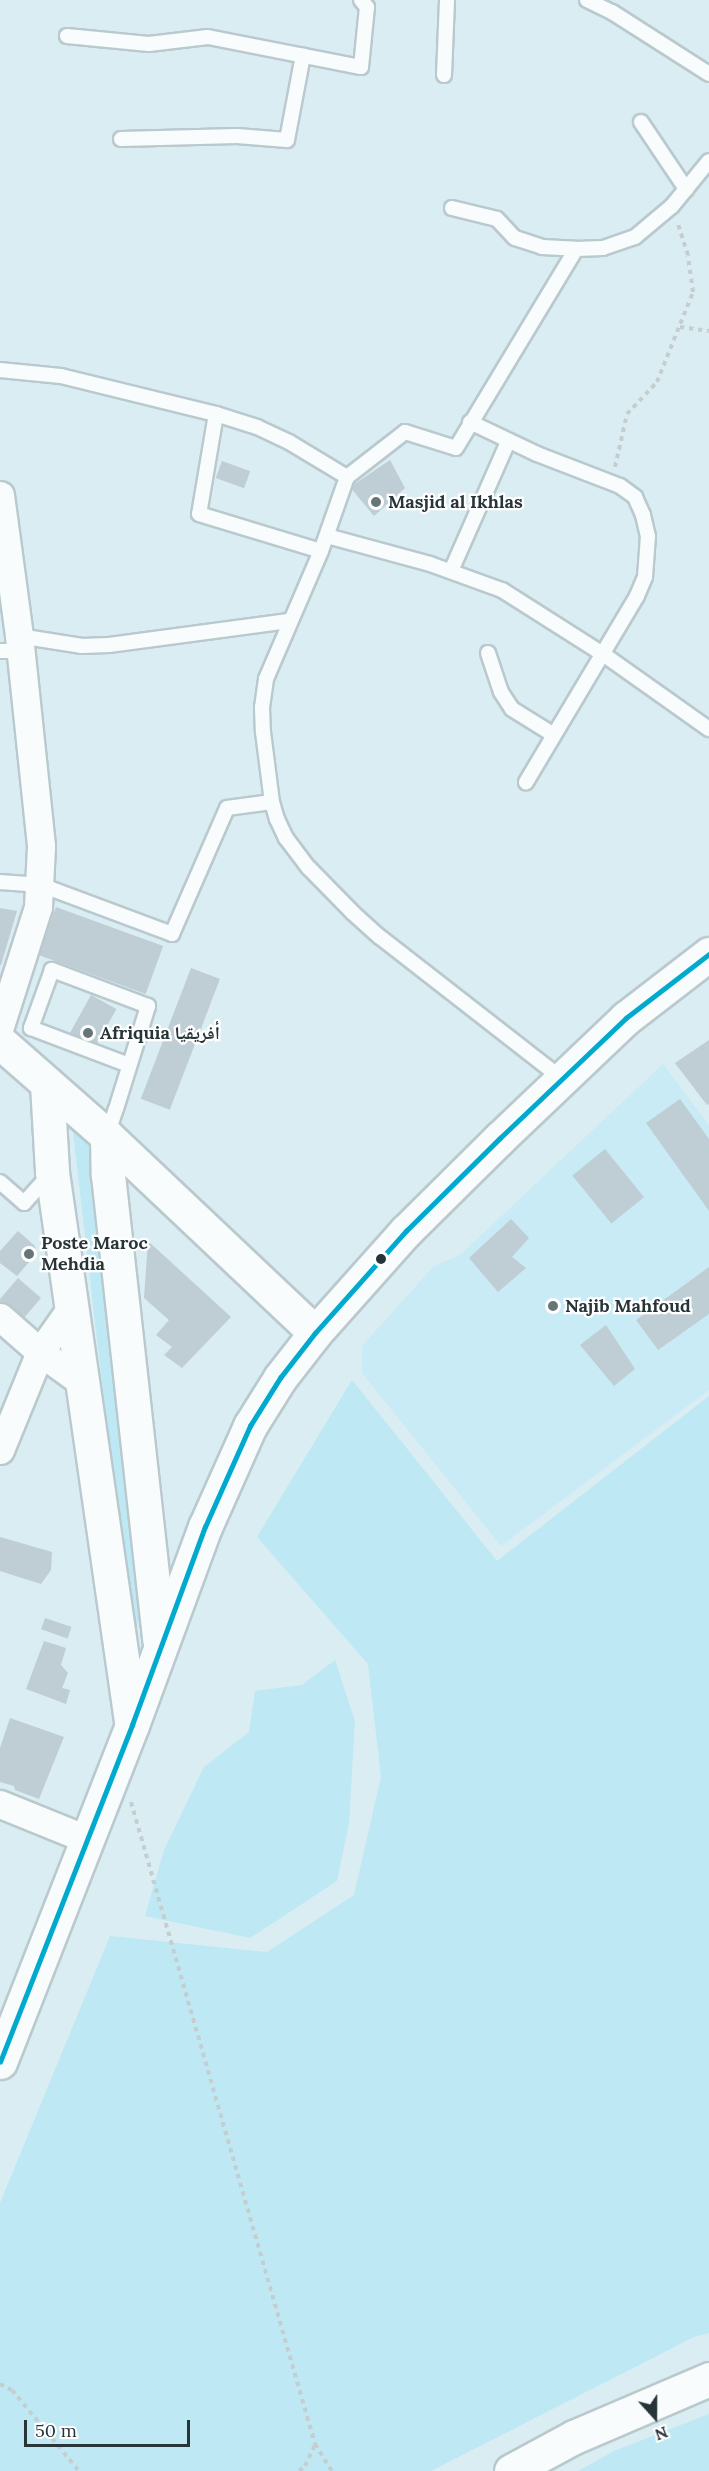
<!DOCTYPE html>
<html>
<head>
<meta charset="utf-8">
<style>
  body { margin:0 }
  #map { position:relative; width:709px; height:2471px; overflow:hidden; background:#d9edf3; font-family:Lora,"Noto Naskh Arabic",serif }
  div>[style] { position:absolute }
  .built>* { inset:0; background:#c9ebf5 }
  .green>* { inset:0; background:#bee8f4 }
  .building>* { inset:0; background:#bfcdd4; transform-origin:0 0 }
  .path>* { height:4px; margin-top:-2px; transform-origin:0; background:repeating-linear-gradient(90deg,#c5cecf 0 4.5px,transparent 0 9px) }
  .roads { filter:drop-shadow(2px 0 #b9c9cd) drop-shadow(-2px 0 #b9c9cd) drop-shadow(0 2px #b9c9cd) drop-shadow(0 -2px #b9c9cd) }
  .lane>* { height:14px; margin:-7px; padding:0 7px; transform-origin:7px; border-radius:7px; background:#f9fcfd }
  .street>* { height:27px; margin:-13.5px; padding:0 13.5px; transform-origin:13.5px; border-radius:13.5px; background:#f9fcfd }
  .secondary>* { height:33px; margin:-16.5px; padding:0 16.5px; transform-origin:16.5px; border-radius:16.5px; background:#f9fcfd }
  .bus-1>* { height:4.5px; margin:-2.25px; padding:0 2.25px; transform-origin:2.25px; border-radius:2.25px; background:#00a9ce }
  .dots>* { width:16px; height:16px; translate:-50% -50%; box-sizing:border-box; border:3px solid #fff; border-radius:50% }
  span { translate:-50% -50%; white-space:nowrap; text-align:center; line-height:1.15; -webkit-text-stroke:4.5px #fff; paint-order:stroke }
  .poi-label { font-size:18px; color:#273539; font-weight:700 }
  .left { translate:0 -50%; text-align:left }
  .north { position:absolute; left:625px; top:2387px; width:60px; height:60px; -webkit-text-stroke:4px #fff; paint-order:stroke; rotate:159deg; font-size:16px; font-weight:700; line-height:24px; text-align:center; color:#273539 }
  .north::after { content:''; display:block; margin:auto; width:21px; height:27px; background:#273539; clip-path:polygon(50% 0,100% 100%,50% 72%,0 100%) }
  .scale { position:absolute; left:24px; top:2420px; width:166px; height:27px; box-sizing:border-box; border:3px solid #273539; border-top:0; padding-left:8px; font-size:18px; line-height:21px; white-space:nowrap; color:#273539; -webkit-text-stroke:4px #fff; paint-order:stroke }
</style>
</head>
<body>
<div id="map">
  <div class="built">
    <i style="clip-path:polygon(663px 1064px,709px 1125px,709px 1390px,501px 1546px,362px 1373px,362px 1346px,434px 1266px,460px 1255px)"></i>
  </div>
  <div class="green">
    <i style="clip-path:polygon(73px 1132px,89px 1144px,141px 1613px,137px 1627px,130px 1623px)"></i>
    <i style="clip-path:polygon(352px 1380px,497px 1561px,709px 1396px,709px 2333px,694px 2337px,431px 2471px,0 2471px,0 2203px,110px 1936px,267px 1952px,354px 1895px,381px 1777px,368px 1664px,257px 1537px)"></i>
    <i style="clip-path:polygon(335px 1660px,355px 1721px,349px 1823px,337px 1881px,250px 1938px,145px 1916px,164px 1850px,204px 1767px,249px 1732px,255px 1691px,302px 1685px)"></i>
    <i style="clip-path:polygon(709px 2414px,709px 2471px,578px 2471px,614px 2451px)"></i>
  </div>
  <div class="building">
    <i style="clip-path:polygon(390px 460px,405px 488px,374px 516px,350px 487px)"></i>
    <i style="left:222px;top:461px;width:30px;height:18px;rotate:20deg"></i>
    <i style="left:56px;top:907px;width:114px;height:51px;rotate:20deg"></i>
    <i style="clip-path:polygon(0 908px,17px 911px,1px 965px,0 965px)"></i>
    <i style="left:191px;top:968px;width:31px;height:140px;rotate:21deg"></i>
    <i style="left:91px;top:995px;width:29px;height:43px;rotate:29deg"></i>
    <i style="clip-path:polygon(709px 1040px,709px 1104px,707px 1105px,675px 1063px)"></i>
    <i style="clip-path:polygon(680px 1099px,709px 1139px,709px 1211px,646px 1123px)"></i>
    <i style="left:605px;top:1149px;width:62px;height:42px;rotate:51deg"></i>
    <i style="clip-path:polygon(511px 1219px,529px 1238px,512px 1257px,526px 1268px,498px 1292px,469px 1258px)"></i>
    <i style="clip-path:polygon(18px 1231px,35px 1246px,36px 1254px,17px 1276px,0 1263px,0 1251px)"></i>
    <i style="clip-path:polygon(148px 1241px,231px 1317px,182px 1368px,164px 1355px,172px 1347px,156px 1335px,169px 1320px,144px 1298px)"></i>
    <i style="clip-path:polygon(709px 1267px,709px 1314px,658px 1350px,636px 1320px)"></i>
    <i style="clip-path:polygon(18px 1278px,41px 1298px,18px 1325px,0 1310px,0 1299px)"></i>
    <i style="clip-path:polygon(606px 1325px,635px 1369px,614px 1386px,580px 1345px)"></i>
    <i style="clip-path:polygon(0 1537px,52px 1552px,51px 1570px,41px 1584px,0 1571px)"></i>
    <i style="left:45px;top:1618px;width:28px;height:12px;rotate:19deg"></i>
    <i style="clip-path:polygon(44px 1641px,66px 1648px,61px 1665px,68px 1673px,62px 1688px,70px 1690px,66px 1704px,26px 1689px)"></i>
    <i style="clip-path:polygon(10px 1718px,64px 1737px,39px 1799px,15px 1790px,14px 1786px,0 1782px,0 1748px)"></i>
  </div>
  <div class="path">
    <i style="left:680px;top:327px;width:29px;rotate:8deg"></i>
    <i style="left:615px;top:467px;width:54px;rotate:-77.2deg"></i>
    <i style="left:627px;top:414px;width:44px;rotate:-46.8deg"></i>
    <i style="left:657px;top:382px;width:97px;rotate:-68.2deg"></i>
    <i style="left:693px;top:292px;width:37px;rotate:-98deg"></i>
    <i style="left:688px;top:255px;width:33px;rotate:-108deg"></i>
    <i style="left:131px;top:1802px;width:668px;rotate:74.01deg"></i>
    <i style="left:315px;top:2444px;width:32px;rotate:58deg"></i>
    <i style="left:0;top:2384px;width:13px;rotate:27deg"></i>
    <i style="left:12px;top:2390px;width:105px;rotate:50.4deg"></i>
    <i style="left:299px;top:2471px;width:8px;rotate:-40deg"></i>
    <i style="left:305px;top:2466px;width:23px;rotate:-65deg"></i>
  </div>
  <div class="roads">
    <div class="lane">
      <i style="left:587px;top:0;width:28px;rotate:26deg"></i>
      <i style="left:612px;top:12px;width:115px;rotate:32.6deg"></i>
      <i style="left:67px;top:36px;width:82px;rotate:5.6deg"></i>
      <i style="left:149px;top:44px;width:59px;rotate:-6.8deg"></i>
      <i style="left:208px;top:37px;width:156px;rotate:11.1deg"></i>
      <i style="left:361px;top:67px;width:60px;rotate:-84.3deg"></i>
      <i style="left:367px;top:7px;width:9px;rotate:-131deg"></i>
      <i style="left:444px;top:75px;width:75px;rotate:-87.7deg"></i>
      <i style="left:641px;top:122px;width:81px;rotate:56.1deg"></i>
      <i style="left:121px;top:139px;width:116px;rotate:-1.5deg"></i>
      <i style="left:237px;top:136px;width:50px;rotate:4.6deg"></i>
      <i style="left:287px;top:140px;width:86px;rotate:-79.3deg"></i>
      <i style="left:452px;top:208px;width:46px;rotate:13.7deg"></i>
      <i style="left:497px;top:219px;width:26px;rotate:47deg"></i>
      <i style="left:515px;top:238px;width:28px;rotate:18deg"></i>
      <i style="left:542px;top:247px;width:34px;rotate:3deg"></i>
      <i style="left:0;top:370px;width:61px;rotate:5.6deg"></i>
      <i style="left:61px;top:376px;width:160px;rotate:13.8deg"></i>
      <i style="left:216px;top:414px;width:43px;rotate:17.6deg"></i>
      <i style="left:257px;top:427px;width:35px;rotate:25deg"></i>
      <i style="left:289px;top:442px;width:68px;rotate:31.1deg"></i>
      <i style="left:347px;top:477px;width:78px;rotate:109.4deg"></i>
      <i style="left:321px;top:551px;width:139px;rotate:113.3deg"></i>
      <i style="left:266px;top:679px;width:28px;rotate:98deg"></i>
      <i style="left:262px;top:707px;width:25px;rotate:88deg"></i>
      <i style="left:263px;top:732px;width:71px;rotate:82.7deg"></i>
      <i style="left:272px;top:802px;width:18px;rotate:74deg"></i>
      <i style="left:277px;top:819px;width:21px;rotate:65deg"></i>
      <i style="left:286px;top:838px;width:38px;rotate:53deg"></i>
      <i style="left:309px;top:868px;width:63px;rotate:45.6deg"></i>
      <i style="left:353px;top:913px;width:36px;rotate:42deg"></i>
      <i style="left:380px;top:937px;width:229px;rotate:37.9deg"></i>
      <i style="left:216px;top:414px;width:101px;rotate:99.6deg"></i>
      <i style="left:199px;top:514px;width:127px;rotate:16.9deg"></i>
      <i style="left:470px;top:422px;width:74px;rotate:25.5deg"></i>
      <i style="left:537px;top:454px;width:89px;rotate:21.1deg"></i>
      <i style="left:620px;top:486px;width:19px;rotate:36deg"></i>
      <i style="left:635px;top:497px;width:20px;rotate:66deg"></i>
      <i style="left:643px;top:515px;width:22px;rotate:77deg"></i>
      <i style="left:648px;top:536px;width:41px;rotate:94.2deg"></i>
      <i style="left:645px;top:577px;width:21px;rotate:113deg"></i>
      <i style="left:637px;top:596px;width:217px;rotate:120.8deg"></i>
      <i style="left:347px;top:477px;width:73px;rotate:-37.8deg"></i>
      <i style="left:405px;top:432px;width:53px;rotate:17.4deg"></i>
      <i style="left:456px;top:448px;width:232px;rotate:-58.9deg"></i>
      <i style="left:576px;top:249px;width:27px;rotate:-2deg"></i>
      <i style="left:603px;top:248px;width:34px;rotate:-19deg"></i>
      <i style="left:635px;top:237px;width:48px;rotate:-40deg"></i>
      <i style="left:672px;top:206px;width:58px;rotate:-50.6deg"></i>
      <i style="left:327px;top:536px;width:107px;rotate:15.2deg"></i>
      <i style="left:430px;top:564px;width:77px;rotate:19.9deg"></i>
      <i style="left:502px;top:590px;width:120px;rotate:32.4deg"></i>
      <i style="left:603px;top:654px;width:130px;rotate:35.3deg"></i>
      <i style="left:451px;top:571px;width:141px;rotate:-66.2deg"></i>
      <i style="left:19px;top:636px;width:64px;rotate:9deg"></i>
      <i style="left:82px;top:646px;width:27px;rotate:-2deg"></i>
      <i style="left:109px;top:645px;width:183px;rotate:-7.6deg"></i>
      <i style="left:0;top:651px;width:20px"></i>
      <i style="left:488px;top:653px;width:41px;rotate:71.6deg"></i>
      <i style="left:501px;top:692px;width:20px;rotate:57deg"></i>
      <i style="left:512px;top:709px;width:49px;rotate:31.8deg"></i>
      <i style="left:0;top:882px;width:41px;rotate:4.2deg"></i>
      <i style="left:41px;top:885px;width:140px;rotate:20.5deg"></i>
      <i style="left:172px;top:934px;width:137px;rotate:-66.4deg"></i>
      <i style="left:227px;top:808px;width:45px;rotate:-7.6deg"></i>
      <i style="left:107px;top:1136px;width:28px;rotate:-72deg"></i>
      <i style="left:116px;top:1109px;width:108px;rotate:-72.7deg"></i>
      <i style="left:148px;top:1006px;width:103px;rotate:-159.4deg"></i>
      <i style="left:52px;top:970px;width:62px;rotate:109.9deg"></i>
      <i style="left:31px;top:1028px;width:105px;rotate:20.7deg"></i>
      <i style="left:0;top:1182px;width:32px;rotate:41deg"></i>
      <i style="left:24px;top:1203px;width:38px;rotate:-48deg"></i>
    </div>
    <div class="street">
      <i style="left:0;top:495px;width:142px;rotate:82.3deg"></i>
      <i style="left:19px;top:636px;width:211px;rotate:84deg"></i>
      <i style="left:41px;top:846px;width:61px;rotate:92.8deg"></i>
      <i style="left:38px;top:907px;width:125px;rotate:107.7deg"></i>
      <i style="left:0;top:1317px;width:53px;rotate:41.2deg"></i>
      <i style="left:40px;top:1352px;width:49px;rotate:35.9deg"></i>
      <i style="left:0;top:1450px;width:106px;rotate:-67.8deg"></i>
      <i style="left:40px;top:1352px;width:54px;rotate:-54.8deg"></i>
      <i style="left:0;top:1804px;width:93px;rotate:22.1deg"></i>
    </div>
    <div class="secondary">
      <i style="left:0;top:1042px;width:142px;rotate:41.3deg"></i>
      <i style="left:107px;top:1136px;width:286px;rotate:43.4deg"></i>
      <i style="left:47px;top:1084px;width:88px;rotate:86.7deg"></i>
      <i style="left:52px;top:1172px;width:555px;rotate:81.81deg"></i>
      <i style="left:107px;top:1136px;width:39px;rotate:89deg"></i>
      <i style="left:108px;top:1175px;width:468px;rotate:83.7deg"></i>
      <i style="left:0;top:2062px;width:362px;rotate:-68.6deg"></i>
      <i style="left:132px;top:1725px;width:211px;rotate:-69.8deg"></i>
      <i style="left:205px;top:1527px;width:111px;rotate:-66deg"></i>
      <i style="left:250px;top:1426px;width:57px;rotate:-58deg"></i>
      <i style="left:280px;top:1378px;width:57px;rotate:-52.1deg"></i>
      <i style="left:315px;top:1333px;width:137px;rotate:-48.3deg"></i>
      <i style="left:406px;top:1231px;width:132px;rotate:-44.7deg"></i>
      <i style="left:500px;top:1138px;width:174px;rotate:-43.6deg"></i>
      <i style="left:626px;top:1018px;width:105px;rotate:-37.6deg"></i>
      <i style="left:511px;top:2471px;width:72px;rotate:-28.4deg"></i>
      <i style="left:574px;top:2437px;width:147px;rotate:-23.2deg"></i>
    </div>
  </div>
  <div class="bus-1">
    <i style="left:0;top:2062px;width:362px;rotate:-68.6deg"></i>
    <i style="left:132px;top:1725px;width:211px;rotate:-69.8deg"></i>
    <i style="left:205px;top:1527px;width:111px;rotate:-66deg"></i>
    <i style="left:250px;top:1426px;width:57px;rotate:-58deg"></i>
    <i style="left:280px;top:1378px;width:57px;rotate:-52.1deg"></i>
    <i style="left:315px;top:1333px;width:137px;rotate:-48.3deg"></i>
    <i style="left:406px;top:1231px;width:132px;rotate:-44.7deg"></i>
    <i style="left:500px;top:1138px;width:174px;rotate:-43.6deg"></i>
    <i style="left:626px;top:1018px;width:105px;rotate:-37.6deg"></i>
  </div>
  <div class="dots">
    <i style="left:376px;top:502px;background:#65757a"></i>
    <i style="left:88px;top:1033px;background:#65757a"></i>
    <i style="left:29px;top:1254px;background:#65757a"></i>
    <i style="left:381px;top:1259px;background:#273539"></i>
    <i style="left:553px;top:1306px;background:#65757a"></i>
  </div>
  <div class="poi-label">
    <span class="left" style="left:388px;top:502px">Masjid al Ikhlas</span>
    <span class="left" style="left:100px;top:1033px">Afriquia أفريقيا</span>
    <span class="left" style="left:41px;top:1254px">Poste Maroc<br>Mehdia</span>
    <span class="left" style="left:565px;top:1306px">Najib Mahfoud</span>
  </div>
  <div class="north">N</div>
  <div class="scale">50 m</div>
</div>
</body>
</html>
